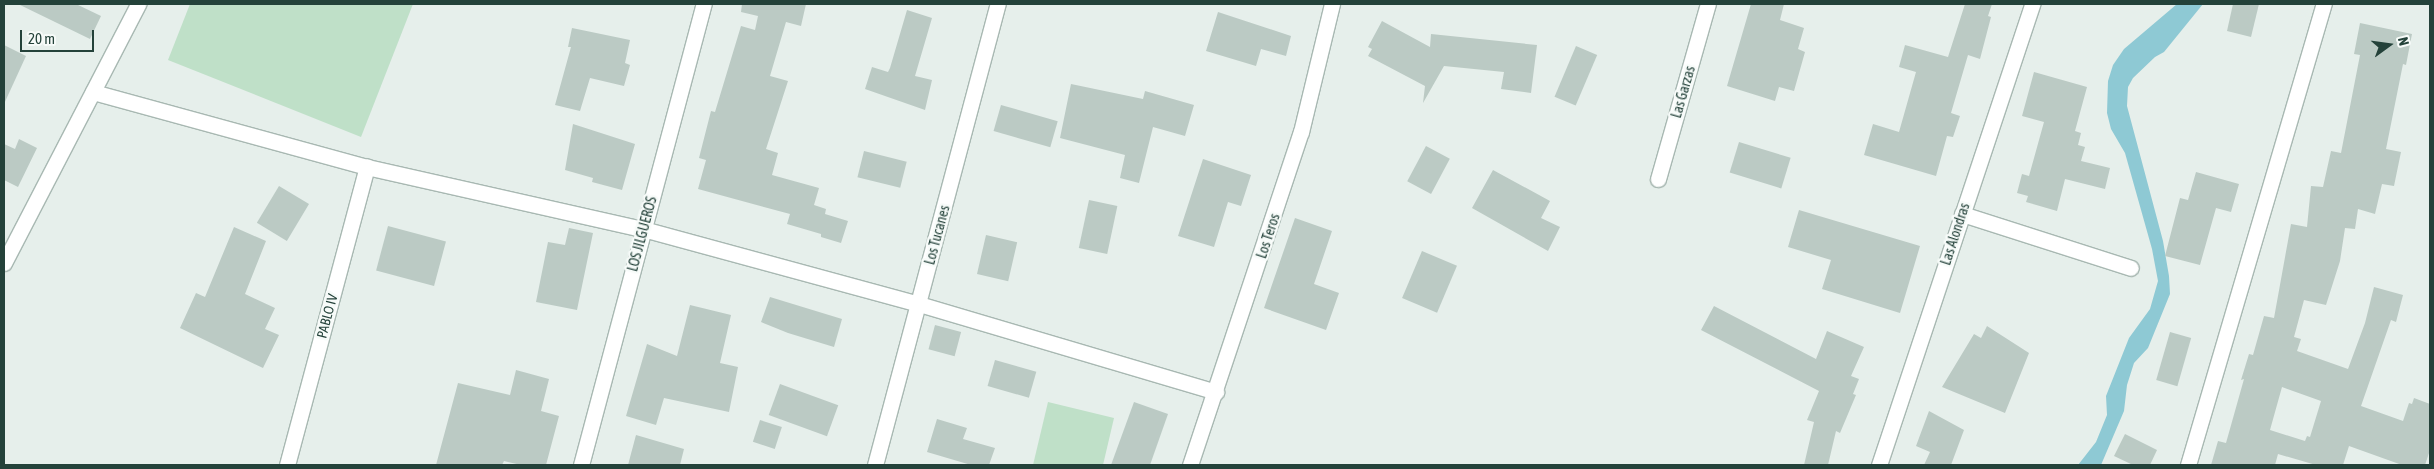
<!DOCTYPE html>
<html>
<head>
<meta charset="utf-8">
<style>
  body { margin:0 }
  #map { position:relative; width:2434px; height:469px; overflow:hidden; background:#e6efeb; font-family:"Asap Condensed",sans-serif }
  div>[style] { position:absolute }
  .green>* { inset:0; background:#bfe0c8 }
  .water>* { inset:0; background:#8ec9d4 }
  .building>* { inset:0; background:#bbcac4; transform-origin:0 0 }
  .roads { filter:drop-shadow(1px 0 #a8b8b2) drop-shadow(-1px 0 #a8b8b2) drop-shadow(0 1px #a8b8b2) drop-shadow(0 -1px #a8b8b2) }
  .lane>* { height:15px; margin:-7.5px; padding:0 7.5px; transform-origin:7.5px; border-radius:7.5px; background:#fff }
  .street>* { height:15px; margin:-7.5px; padding:0 7.5px; transform-origin:7.5px; border-radius:7.5px; background:#fff }
  .secondary>* { height:15px; margin:-7.5px; padding:0 7.5px; transform-origin:7.5px; border-radius:7.5px; background:#fff }
  span { translate:-50% -50%; white-space:nowrap; text-align:center; line-height:1.15; -webkit-text-stroke:5px #f7fbf9; paint-order:stroke }
  .street-label { font-size:14px; color:#24423a }
  .frame { position:absolute; inset:0; border:5px solid #24423a; pointer-events:none }
  .north { position:absolute; left:2364px; top:20px; width:50px; height:50px; -webkit-text-stroke:4px #f7fbf9; paint-order:stroke; rotate:76deg; font-size:14px; font-weight:700; line-height:20px; text-align:center; color:#24423a }
  .north::after { content:''; display:block; margin:auto; width:18px; height:22px; background:#24423a; clip-path:polygon(50% 0,100% 100%,50% 72%,0 100%) }
  .scale { position:absolute; left:20px; top:30px; width:74px; height:22px; box-sizing:border-box; border:2px solid #24423a; border-top:0; padding-left:6px; font-size:15px; line-height:18px; white-space:nowrap; color:#24423a; -webkit-text-stroke:4px #f7fbf9; paint-order:stroke }
</style>
</head>
<body>
<div id="map">
  <div class="green">
    <i style="clip-path:polygon(190px 4px,413px 4px,361px 137px,168px 60px)"></i>
    <i style="clip-path:polygon(1048px 402px,1114px 418px,1103px 465px,1033px 465px)"></i>
  </div>
  <div class="water">
    <i style="clip-path:polygon(2177px 4px,2203px 4px,2164px 52px,2155px 57px,2133px 78px,2128px 87px,2127px 106px,2163px 241px,2169px 276px,2170px 294px,2148px 348px,2134px 363px,2127px 385px,2124px 411px,2101px 465px,2078px 465px,2096px 442px,2107px 415px,2106px 396px,2129px 338px,2150px 309px,2158px 281px,2152px 249px,2125px 153px,2111px 129px,2107px 113px,2108px 81px,2113px 65px,2124px 49px)"></i>
  </div>
  <div class="building">
    <i style="clip-path:polygon(18px 4px,76px 4px,101px 16px,90px 39px)"></i>
    <i style="clip-path:polygon(742px 4px,806px 4px,801px 26px,786px 22px,770px 76px,788px 81px,766px 149px,778px 153px,772px 175px,819px 188px,814px 205px,826px 209px,825px 214px,848px 221px,841px 243px,821px 237px,821px 234px,787px 224px,790px 214px,698px 189px,706px 160px,699px 158px,711px 111px,715px 112px,741px 26px,755px 30px,758px 16px,741px 12px)"></i>
    <i style="clip-path:polygon(1751px 4px,1784px 4px,1780px 20px,1804px 28px,1798px 49px,1805px 52px,1794px 91px,1779px 87px,1775px 101px,1727px 86px)"></i>
    <i style="clip-path:polygon(1965px 4px,1992px 4px,1988px 16px,1991px 17px,1980px 59px,1968px 55px,1951px 113px,1960px 116px,1953px 137px,1947px 136px,1936px 176px,1864px 155px,1873px 124px,1899px 132px,1916px 72px,1899px 67px,1905px 45px,1948px 57px)"></i>
    <i style="clip-path:polygon(2233px 4px,2259px 4px,2251px 37px,2227px 31px)"></i>
    <i style="clip-path:polygon(907px 10px,932px 18px,915px 76px,932px 80px,925px 110px,865px 89px,872px 67px,888px 72px,890px 68px)"></i>
    <i style="clip-path:polygon(1218px 12px,1291px 36px,1286px 56px,1261px 49px,1256px 66px,1206px 51px)"></i>
    <i style="clip-path:polygon(1382px 21px,1430px 47px,1431px 34px,1537px 45px,1531px 93px,1501px 89px,1504px 72px,1444px 66px,1423px 103px,1425px 86px,1368px 56px,1372px 49px,1368px 47px)"></i>
    <i style="clip-path:polygon(evenodd,2360px 23px,2412px 34px,2406px 65px,2403px 64px,2386px 149px,2401px 152px,2394px 186px,2382px 184px,2375px 214px,2358px 209px,2355px 229px,2345px 228px,2340px 261px,2326px 305px,2304px 300px,2294px 337px,2301px 339px,2297px 351px,2348px 369px,2365px 323px,2374px 287px,2403px 295px,2396px 322px,2391px 320px,2361px 406px,2403px 421px,2409px 403px,2412px 404px,2414px 398px,2430px 404px,2430px 450px,2425px 465px,2402px 465px,2349px 446px,2343px 465px,2316px 465px,2278px 454px,2275px 465px,2211px 465px,2218px 441px,2226px 443px,2244px 379px,2241px 380px,2249px 354px,2253px 355px,2264px 316px,2274px 318px,2291px 224px,2307px 227px,2311px 186px,2323px 187px,2331px 151px,2341px 153px,2360px 55px,2354px 54px,2360px 23px,2282px 387px,2321px 401px,2310px 437px,2307px 436px,2305px 441px,2270px 430px,2282px 387px)"></i>
    <i style="clip-path:polygon(572px 28px,630px 40px,625px 63px,630px 65px,624px 86px,590px 78px,580px 111px,555px 105px,571px 47px,568px 47px)"></i>
    <i style="clip-path:polygon(4px 45px,26px 56px,4px 104px)"></i>
    <i style="left:1576px;top:46px;width:23px;height:55px;rotate:23deg"></i>
    <i style="clip-path:polygon(2034px 72px,2087px 87px,2075px 131px,2081px 133px,2078px 145px,2085px 147px,2081px 161px,2110px 168px,2105px 189px,2065px 179px,2057px 211px,2026px 202px,2028px 196px,2017px 193px,2022px 174px,2029px 176px,2044px 122px,2022px 116px)"></i>
    <i style="clip-path:polygon(1071px 84px,1143px 99px,1145px 91px,1194px 105px,1185px 136px,1153px 127px,1139px 183px,1120px 178px,1125px 155px,1060px 138px)"></i>
    <i style="left:1001px;top:105px;width:59px;height:27px;rotate:16deg"></i>
    <i style="clip-path:polygon(573px 124px,635px 144px,622px 190px,592px 182px,593px 178px,565px 170px)"></i>
    <i style="clip-path:polygon(19px 139px,37px 148px,18px 187px,4px 180px,4px 144px,15px 149px)"></i>
    <i style="left:1739px;top:142px;width:54px;height:32px;rotate:17deg"></i>
    <i style="left:1426px;top:146px;width:27px;height:40px;rotate:28deg"></i>
    <i style="left:864px;top:151px;width:44px;height:27px;rotate:14deg"></i>
    <i style="clip-path:polygon(1203px 159px,1251px 175px,1241px 206px,1228px 202px,1214px 247px,1178px 236px)"></i>
    <i style="clip-path:polygon(1493px 170px,1550px 201px,1541px 218px,1560px 227px,1548px 251px,1472px 208px)"></i>
    <i style="clip-path:polygon(2196px 172px,2239px 184px,2231px 212px,2216px 208px,2200px 265px,2165px 256px,2180px 198px,2188px 200px)"></i>
    <i style="left:279px;top:186px;width:35px;height:43px;rotate:31deg"></i>
    <i style="left:1089px;top:200px;width:29px;height:49px;rotate:12deg"></i>
    <i style="clip-path:polygon(1799px 210px,1920px 246px,1900px 313px,1822px 289px,1831px 260px,1788px 247px)"></i>
    <i style="clip-path:polygon(1295px 218px,1332px 231px,1314px 284px,1339px 293px,1326px 330px,1264px 308px)"></i>
    <i style="left:388px;top:226px;width:60px;height:46px;rotate:15deg"></i>
    <i style="clip-path:polygon(234px 227px,266px 241px,245px 294px,275px 308px,265px 329px,279px 335px,263px 368px,180px 328px,196px 293px,205px 297px)"></i>
    <i style="clip-path:polygon(569px 228px,593px 233px,577px 310px,536px 302px,548px 242px,565px 245px)"></i>
    <i style="left:986px;top:235px;width:32px;height:40px;rotate:13deg"></i>
    <i style="left:1422px;top:251px;width:38px;height:51px;rotate:23deg"></i>
    <i style="clip-path:polygon(770px 297px,842px 319px,834px 347px,788px 333px,761px 322px)"></i>
    <i style="clip-path:polygon(690px 305px,731px 315px,720px 363px,738px 367px,729px 412px,664px 398px,656px 425px,626px 416px,647px 344px,677px 356px)"></i>
    <i style="clip-path:polygon(1714px 306px,1816px 359px,1827px 331px,1864px 347px,1851px 376px,1859px 379px,1853px 394px,1856px 395px,1840px 433px,1836px 431px,1828px 465px,1804px 465px,1814px 422px,1807px 420px,1819px 391px,1701px 330px)"></i>
    <i style="left:935px;top:325px;width:27px;height:25px;rotate:15deg"></i>
    <i style="clip-path:polygon(1987px 326px,2029px 353px,2005px 413px,1942px 387px,1974px 334px,1981px 338px)"></i>
    <i style="left:2170px;top:332px;width:22px;height:50px;rotate:16deg"></i>
    <i style="left:995px;top:360px;width:43px;height:27px;rotate:16deg"></i>
    <i style="clip-path:polygon(516px 370px,549px 379px,541px 411px,559px 416px,546px 465px,521px 465px,504px 461px,502px 465px,436px 465px,458px 383px,510px 395px)"></i>
    <i style="left:780px;top:384px;width:62px;height:33px;rotate:20deg"></i>
    <i style="clip-path:polygon(1134px 402px,1168px 414px,1150px 465px,1111px 465px)"></i>
    <i style="clip-path:polygon(1929px 411px,1964px 430px,1951px 465px,1924px 465px,1930px 452px,1916px 446px)"></i>
    <i style="clip-path:polygon(937px 419px,967px 428px,963px 439px,995px 448px,989px 465px,971px 465px,927px 452px)"></i>
    <i style="left:760px;top:420px;width:23px;height:23px;rotate:18deg"></i>
    <i style="clip-path:polygon(2125px 434px,2157px 450px,2150px 465px,2133px 465px,2114px 456px)"></i>
    <i style="clip-path:polygon(636px 435px,684px 449px,680px 465px,628px 465px)"></i>
  </div>
  <div class="roads">
    <div class="lane">
      <i style="left:1962px;top:214px;width:177px;rotate:17.7deg"></i>
    </div>
    <div class="street">
      <i style="left:93px;top:92px;width:284px;rotate:15.3deg"></i>
      <i style="left:367px;top:167px;width:283px;rotate:12.7deg"></i>
      <i style="left:643px;top:229px;width:286px;rotate:15.2deg"></i>
      <i style="left:919px;top:304px;width:310px;rotate:16.5deg"></i>
      <i style="left:1658px;top:179px;width:182px;rotate:-74.1deg"></i>
      <i style="left:4px;top:263px;width:292px;rotate:-62.6deg"></i>
      <i style="left:287px;top:465px;width:309px;rotate:-75deg"></i>
      <i style="left:581px;top:465px;width:477px;rotate:-75.1deg"></i>
      <i style="left:1190px;top:465px;width:351px;rotate:-71.6deg"></i>
      <i style="left:1301px;top:132px;width:132px;rotate:-76.4deg"></i>
      <i style="left:1879px;top:465px;width:486px;rotate:-71.6deg"></i>
      <i style="left:2188px;top:465px;width:481px;rotate:-73.6deg"></i>
    </div>
    <div class="secondary">
      <i style="left:875px;top:465px;width:477px;rotate:-75.1deg"></i>
    </div>
  </div>
  <div class="street-label">
    <span style="left:1683px;top:92px;rotate:-74deg">Las Garzas</span>
    <span style="left:642px;top:234px;rotate:-75deg">LOS JILGUEROS</span>
    <span style="left:1955px;top:234px;rotate:-72deg">Las Alondras</span>
    <span style="left:937px;top:235px;rotate:-75deg">Los Tucanes</span>
    <span style="left:1268px;top:236px;rotate:-72deg">Los Teros</span>
    <span style="left:327px;top:316px;rotate:-75deg">PABLO IV</span>
  </div>
  <div class="frame"></div>
  <div class="north">N</div>
  <div class="scale">20 m</div>
</div>
</body>
</html>
